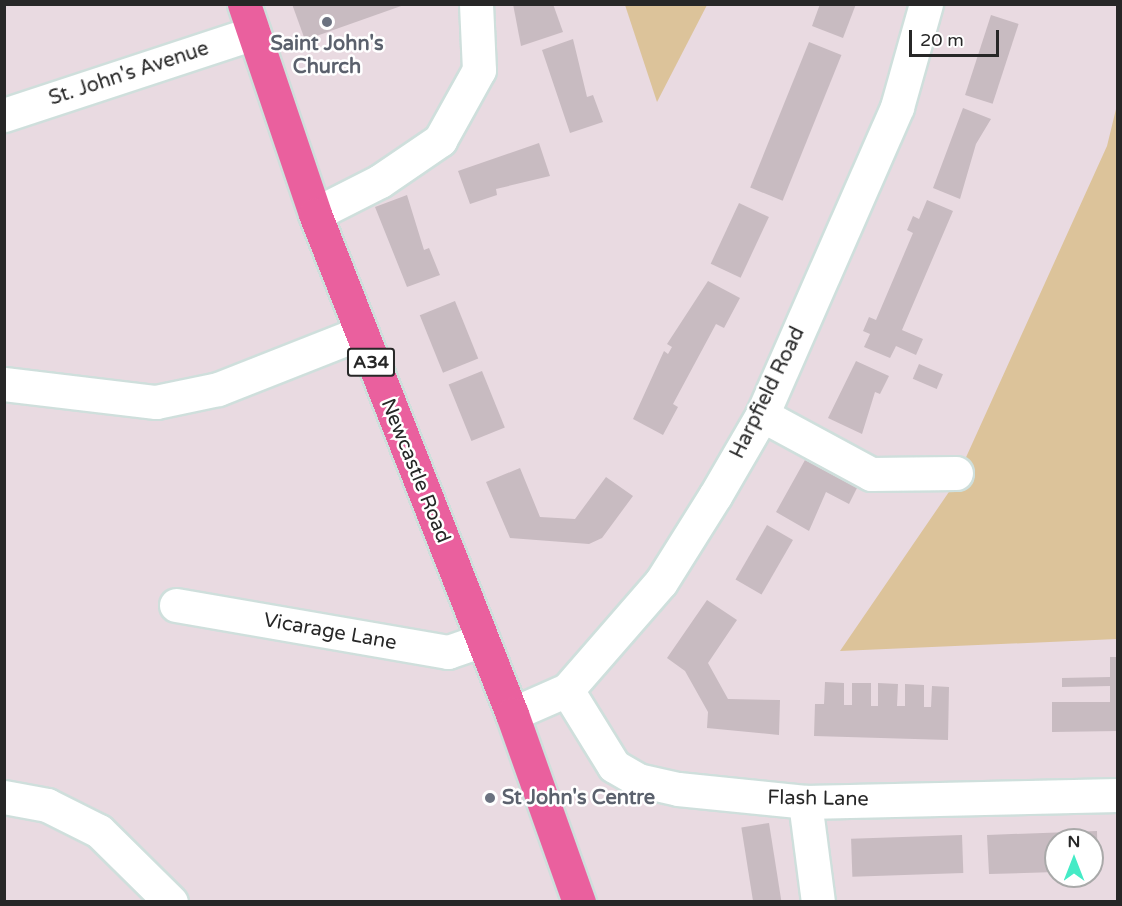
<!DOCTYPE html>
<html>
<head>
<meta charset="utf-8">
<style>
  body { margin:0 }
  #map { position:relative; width:1122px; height:906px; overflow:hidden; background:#e9dae1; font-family:"Varela Round",sans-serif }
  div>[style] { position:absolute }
  .green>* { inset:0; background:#dcc39a }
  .building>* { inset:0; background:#c8bbc1; transform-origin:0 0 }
  .roads { filter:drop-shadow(2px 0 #cfdfdc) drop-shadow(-2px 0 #cfdfdc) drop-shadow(0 2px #cfdfdc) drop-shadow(0 -2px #cfdfdc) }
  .minor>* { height:33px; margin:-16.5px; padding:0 16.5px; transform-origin:16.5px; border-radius:16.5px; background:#fff }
  .tertiary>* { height:33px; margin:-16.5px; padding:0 16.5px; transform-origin:16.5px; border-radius:16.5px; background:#fff }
  .trunk>* { height:33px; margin:-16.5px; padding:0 16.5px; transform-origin:16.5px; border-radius:16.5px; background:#ea609e }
  .dots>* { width:16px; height:16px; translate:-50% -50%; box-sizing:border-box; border:3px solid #fff; border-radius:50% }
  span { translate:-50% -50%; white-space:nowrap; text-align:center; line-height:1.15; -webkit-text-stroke:5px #fff; paint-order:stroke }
  .shield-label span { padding:2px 4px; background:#fff; border:2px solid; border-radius:4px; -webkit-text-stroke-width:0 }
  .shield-label { font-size:18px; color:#272727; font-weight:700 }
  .worship-label { font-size:20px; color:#5b616d; font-weight:700 }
  .left { translate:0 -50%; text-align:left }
  .street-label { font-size:20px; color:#272727 }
  .frame { position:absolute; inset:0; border:6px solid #272727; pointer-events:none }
  .north { position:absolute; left:1044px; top:828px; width:60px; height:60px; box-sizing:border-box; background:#fff; border:2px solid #a9a9a9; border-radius:50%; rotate:0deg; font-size:16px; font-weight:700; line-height:24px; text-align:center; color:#272727 }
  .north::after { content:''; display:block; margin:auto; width:21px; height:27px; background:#45ebc6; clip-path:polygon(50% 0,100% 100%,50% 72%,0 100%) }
  .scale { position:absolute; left:909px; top:30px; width:90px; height:27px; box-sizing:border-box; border:3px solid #272727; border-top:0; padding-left:8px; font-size:18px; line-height:21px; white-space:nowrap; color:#272727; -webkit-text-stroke:4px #fff; paint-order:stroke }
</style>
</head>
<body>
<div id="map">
  <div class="green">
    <i style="clip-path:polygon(625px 5px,707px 5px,657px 102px)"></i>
    <i style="clip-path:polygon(1117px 105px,1117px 639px,840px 651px,953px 486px,1107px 146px)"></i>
  </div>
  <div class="building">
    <i style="clip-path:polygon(292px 4px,404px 4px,404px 5px,305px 40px)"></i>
    <i style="clip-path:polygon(513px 4px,553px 4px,563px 32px,521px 46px)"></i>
    <i style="clip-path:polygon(820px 4px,856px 4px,843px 38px,812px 26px)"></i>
    <i style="left:991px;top:15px;width:29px;height:84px;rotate:18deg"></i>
    <i style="clip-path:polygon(573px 39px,587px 97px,593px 95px,603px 122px,570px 133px,542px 50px)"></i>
    <i style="left:809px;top:42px;width:35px;height:157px;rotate:22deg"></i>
    <i style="clip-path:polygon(963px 108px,991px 119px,976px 144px,960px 199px,933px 188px)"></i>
    <i style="clip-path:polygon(539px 143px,550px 176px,496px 189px,497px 195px,470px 204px,458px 171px)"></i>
    <i style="clip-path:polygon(407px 195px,424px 250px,429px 248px,440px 275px,407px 287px,375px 207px)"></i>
    <i style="clip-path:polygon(927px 200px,953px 211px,902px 330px,923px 339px,916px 355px,896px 346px,890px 358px,864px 347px,870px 334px,863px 331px,869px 317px,876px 320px,913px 233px,907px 230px,913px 216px,919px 219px)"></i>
    <i style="left:739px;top:203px;width:33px;height:67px;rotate:25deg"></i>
    <i style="clip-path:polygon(708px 281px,740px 298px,724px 328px,716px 324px,673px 404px,678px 407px,663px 435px,633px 419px,664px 351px,668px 354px,672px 347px,667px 344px)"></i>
    <i style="left:455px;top:301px;width:62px;height:38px;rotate:68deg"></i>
    <i style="clip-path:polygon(856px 361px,889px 376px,880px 394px,875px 392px,862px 434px,828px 418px)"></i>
    <i style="left:919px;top:364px;width:26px;height:16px;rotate:23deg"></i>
    <i style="left:482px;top:371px;width:61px;height:36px;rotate:68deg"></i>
    <i style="clip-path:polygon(805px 460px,857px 488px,849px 504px,826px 492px,809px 531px,776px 512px)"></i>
    <i style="clip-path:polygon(520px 468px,540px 517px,575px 519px,606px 477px,633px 496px,602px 538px,589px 544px,510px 538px,486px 482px)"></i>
    <i style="left:767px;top:525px;width:30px;height:63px;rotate:30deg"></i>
    <i style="clip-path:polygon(707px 600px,737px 620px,708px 663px,728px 699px,780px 700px,779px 735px,707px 728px,708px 712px,685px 671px,667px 658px)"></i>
    <i style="clip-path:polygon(1110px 657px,1118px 657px,1118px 731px,1052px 732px,1052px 702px,1110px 702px,1110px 686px,1062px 687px,1062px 678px,1110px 677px)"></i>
    <i style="clip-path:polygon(825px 682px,844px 683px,844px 705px,852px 705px,852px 683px,871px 683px,871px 706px,878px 706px,878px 683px,898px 684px,897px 706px,905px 706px,905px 684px,924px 685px,924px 707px,931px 707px,932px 686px,949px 687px,948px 740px,814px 736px,815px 704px,824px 704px)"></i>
    <i style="left:769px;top:823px;width:80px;height:28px;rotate:81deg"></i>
    <i style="clip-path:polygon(1097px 831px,1098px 870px,1092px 871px,1092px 840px,1056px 840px,1056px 872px,989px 874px,987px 835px)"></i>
    <i style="left:962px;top:835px;width:38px;height:111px;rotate:88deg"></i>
  </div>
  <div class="roads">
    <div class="minor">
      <i style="left:4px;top:115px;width:263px;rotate:-18.2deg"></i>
      <i style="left:315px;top:214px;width:73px;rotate:-26.9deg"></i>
      <i style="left:380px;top:181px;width:73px;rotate:-34.3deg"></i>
      <i style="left:440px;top:140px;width:80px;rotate:-60.9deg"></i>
      <i style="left:479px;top:70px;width:66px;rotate:-92.6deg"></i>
      <i style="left:4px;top:384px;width:153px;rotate:6.8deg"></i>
      <i style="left:156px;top:402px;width:63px;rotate:-11.8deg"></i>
      <i style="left:218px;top:389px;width:153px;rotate:-21.5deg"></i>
      <i style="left:762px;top:415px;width:124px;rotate:28.4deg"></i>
      <i style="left:871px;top:474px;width:85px;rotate:-0.7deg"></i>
      <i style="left:176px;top:605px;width:276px;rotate:9.8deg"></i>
      <i style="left:448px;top:652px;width:37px;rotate:-19deg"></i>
      <i style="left:567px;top:690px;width:89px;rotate:58.3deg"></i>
      <i style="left:614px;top:766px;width:28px;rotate:30deg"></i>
      <i style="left:638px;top:780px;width:41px;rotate:12.7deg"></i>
      <i style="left:678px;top:789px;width:128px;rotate:5.8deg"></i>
      <i style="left:805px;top:802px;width:313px;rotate:-1.3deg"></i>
      <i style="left:4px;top:797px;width:44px;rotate:10.5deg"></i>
      <i style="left:47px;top:805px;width:58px;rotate:26.6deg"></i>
      <i style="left:99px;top:831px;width:101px;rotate:44.6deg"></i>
      <i style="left:805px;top:802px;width:101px;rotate:82.6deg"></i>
    </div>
    <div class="tertiary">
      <i style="left:512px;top:714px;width:60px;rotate:-23.6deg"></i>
      <i style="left:567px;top:690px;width:143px;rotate:-49deg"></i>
      <i style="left:661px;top:582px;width:102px;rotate:-57.9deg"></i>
      <i style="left:715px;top:496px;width:94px;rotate:-59.9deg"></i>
      <i style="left:762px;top:415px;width:336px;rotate:-66.3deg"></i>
      <i style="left:897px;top:107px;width:107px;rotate:-74.3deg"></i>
    </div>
    <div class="trunk">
      <i style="left:244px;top:4px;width:222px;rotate:71.3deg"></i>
      <i style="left:315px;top:214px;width:537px;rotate:68.5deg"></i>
      <i style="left:512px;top:714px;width:200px;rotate:70.4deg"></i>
    </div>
  </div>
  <div class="dots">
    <i style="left:327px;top:22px;background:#6b7280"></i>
    <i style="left:490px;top:798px;background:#6b7280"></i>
  </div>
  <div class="shield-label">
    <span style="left:371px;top:362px">A34</span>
  </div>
  <div class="worship-label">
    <span style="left:327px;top:56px">Saint John's<br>Church</span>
    <span class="left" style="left:502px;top:798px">St John's Centre</span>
  </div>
  <div class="street-label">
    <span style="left:129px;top:74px;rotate:-18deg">St. John's Avenue</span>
    <span style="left:768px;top:393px;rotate:-64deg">Harpfield Road</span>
    <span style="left:415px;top:471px;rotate:68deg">Newcastle Road</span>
    <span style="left:330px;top:632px;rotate:10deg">Vicarage Lane</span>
    <span style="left:818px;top:799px;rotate:1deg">Flash Lane</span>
  </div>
  <div class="frame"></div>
  <div class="north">N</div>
  <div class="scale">20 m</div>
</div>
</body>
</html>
